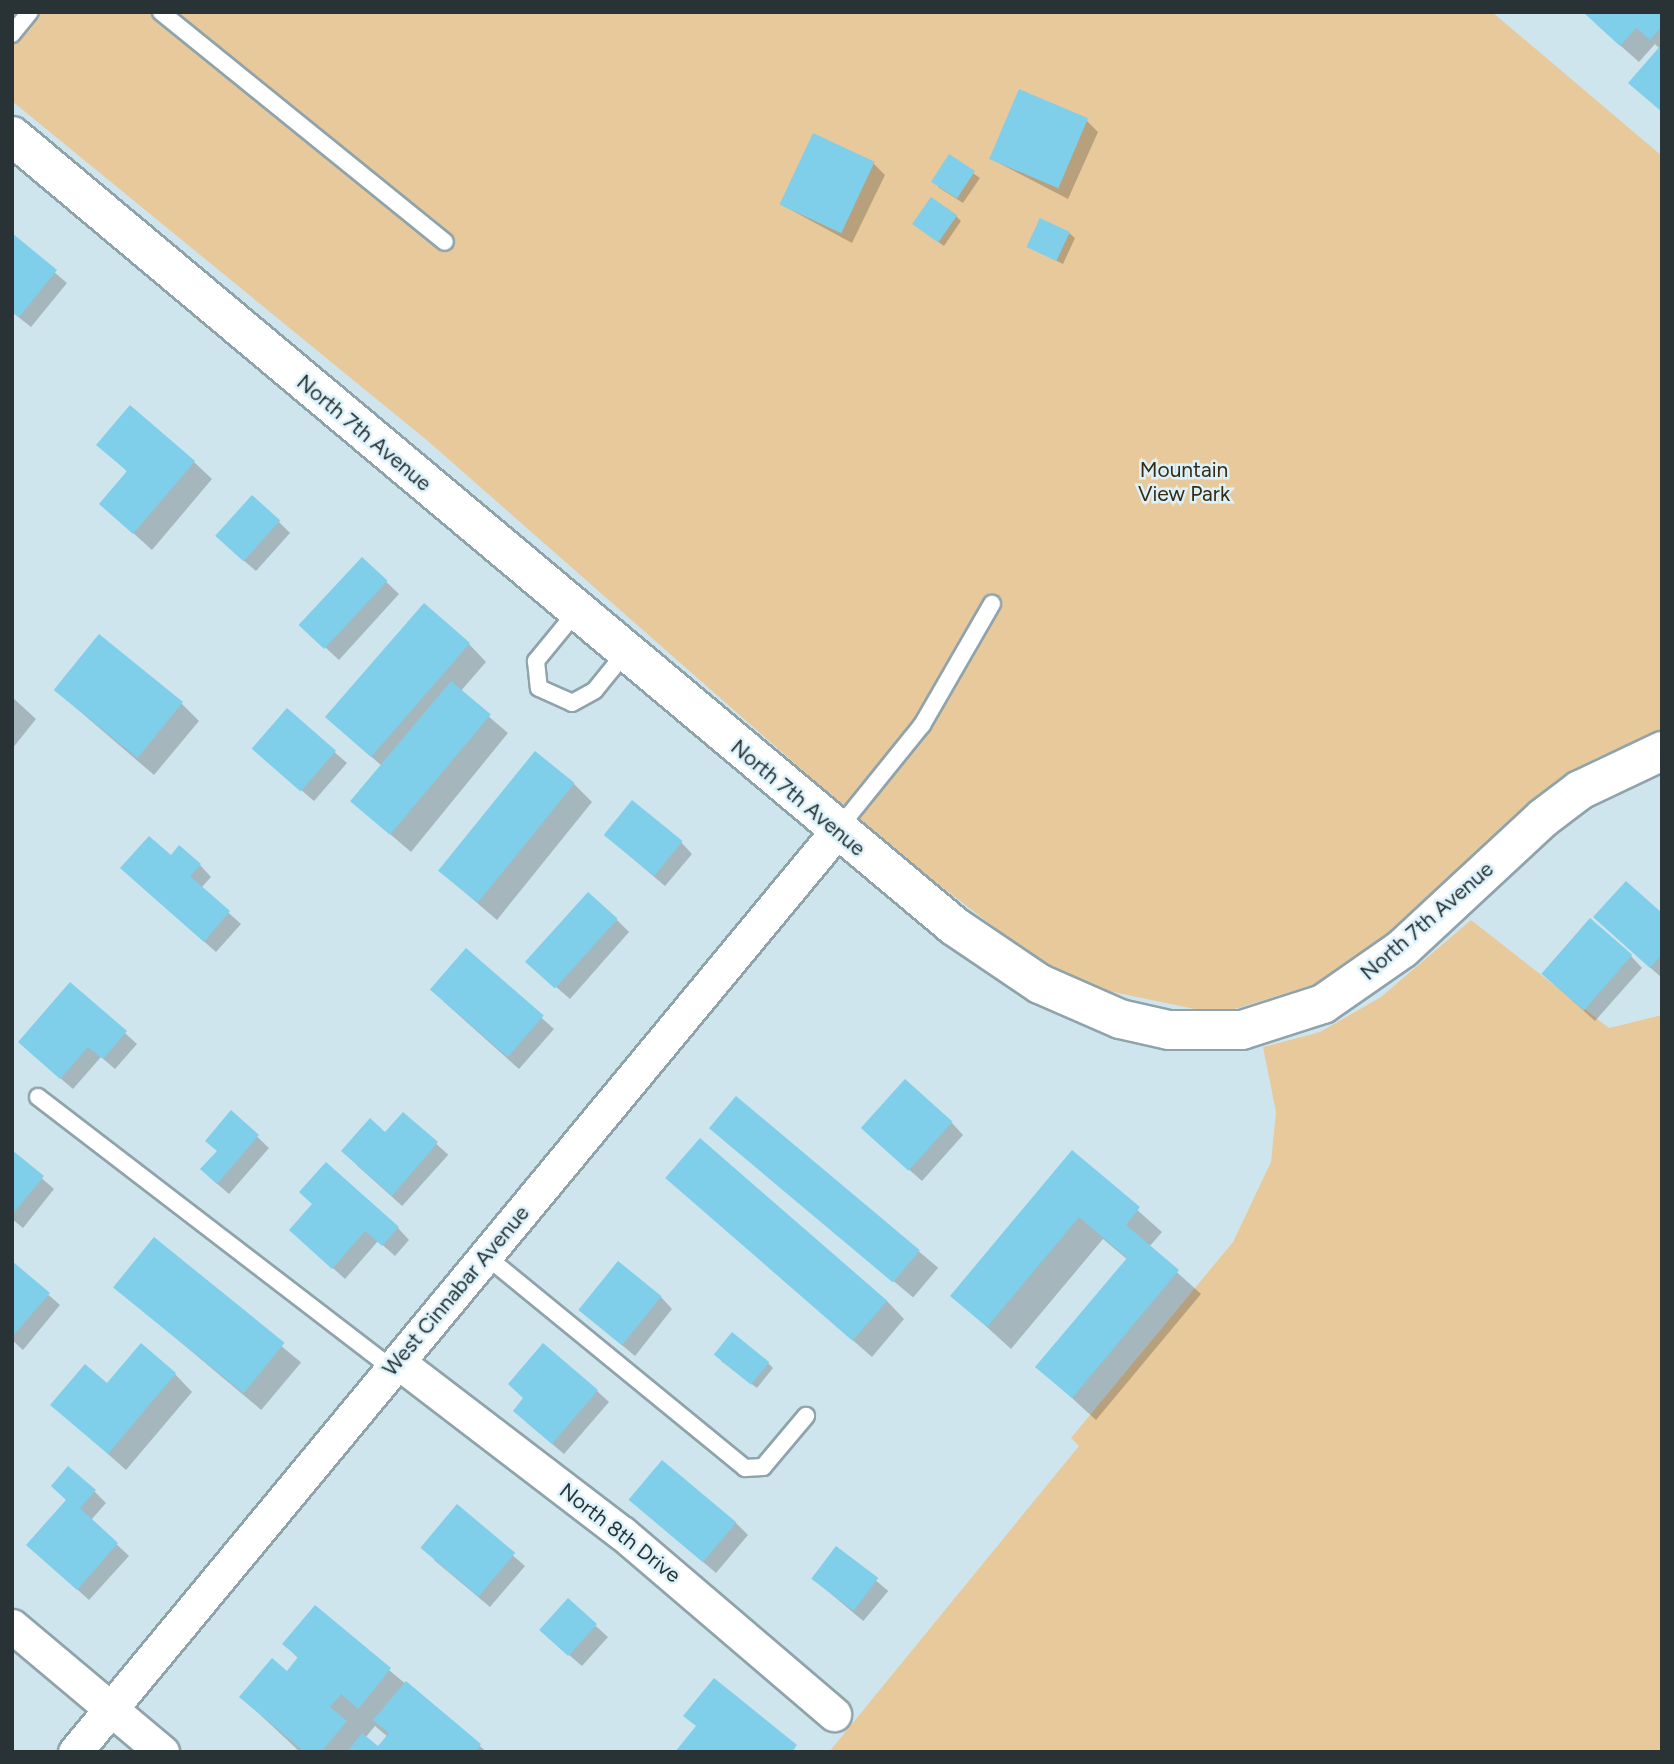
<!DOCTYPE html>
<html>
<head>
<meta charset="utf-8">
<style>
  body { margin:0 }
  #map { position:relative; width:1674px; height:1764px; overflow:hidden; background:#cfe5ed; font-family:Figtree,sans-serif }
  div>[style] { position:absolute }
  .green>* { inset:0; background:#e8c99b }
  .shadow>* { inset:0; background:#0003; transform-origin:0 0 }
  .building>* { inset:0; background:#7fceea; transform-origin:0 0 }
  .roads { filter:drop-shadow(2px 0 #8fa3ab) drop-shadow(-2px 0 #8fa3ab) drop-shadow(0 2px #8fa3ab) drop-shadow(0 -2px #8fa3ab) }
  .service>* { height:16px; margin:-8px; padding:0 8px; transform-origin:8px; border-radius:8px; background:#fff }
  .minor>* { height:33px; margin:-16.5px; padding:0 16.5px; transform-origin:16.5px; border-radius:16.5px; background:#fff }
  .tertiary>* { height:38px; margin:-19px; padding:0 19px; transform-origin:19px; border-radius:19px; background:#fff }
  span { translate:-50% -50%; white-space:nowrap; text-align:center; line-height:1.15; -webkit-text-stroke:5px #dcf2fa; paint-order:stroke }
  .street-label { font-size:21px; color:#293235 }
  .park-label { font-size:21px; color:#3a2a10 }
  .frame { position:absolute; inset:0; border:14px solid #293235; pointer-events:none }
</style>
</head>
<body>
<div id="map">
  <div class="green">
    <i style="clip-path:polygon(12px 12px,1492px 12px,1662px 156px,1662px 731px,1596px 758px,1542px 792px,1394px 934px,1316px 984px,1235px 1009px,1204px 1011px,1094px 988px,1045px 966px,892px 849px,429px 442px,18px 106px,12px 101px)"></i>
    <i style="clip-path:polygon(1471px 920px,1609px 1028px,1662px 1015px,1662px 1752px,829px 1752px,1079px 1446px,1071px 1438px,1233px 1242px,1271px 1162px,1276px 1112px,1263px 1047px,1320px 1032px,1381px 997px)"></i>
  </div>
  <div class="shadow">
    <i style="clip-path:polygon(1662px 12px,1662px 112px,1631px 83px,1660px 49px,1655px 44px,1639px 62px,1596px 24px)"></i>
    <i style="clip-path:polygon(1087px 121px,1098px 132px,1068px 199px,989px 158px)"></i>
    <i style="clip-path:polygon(950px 157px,980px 178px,963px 203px,938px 187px)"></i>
    <i style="clip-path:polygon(873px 163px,885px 175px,852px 243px,780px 204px)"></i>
    <i style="clip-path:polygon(956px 216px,961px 221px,944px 246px,915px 225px)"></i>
    <i style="clip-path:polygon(1069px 233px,1075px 238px,1063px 264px,1029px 247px)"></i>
    <i style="clip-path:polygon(12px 236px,67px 283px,31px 327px,12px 312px)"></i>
    <i style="clip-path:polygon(99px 445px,194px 462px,212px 479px,152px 550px,101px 504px,129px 473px)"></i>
    <i style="clip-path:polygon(278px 521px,290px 533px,256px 571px,229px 548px)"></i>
    <i style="clip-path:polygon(362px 559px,399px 594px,339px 660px,314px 637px)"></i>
    <i style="clip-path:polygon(469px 644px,486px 662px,460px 692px,508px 733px,411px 852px,354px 803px,383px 767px,328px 718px)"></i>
    <i style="clip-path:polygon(55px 690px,181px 703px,199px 721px,154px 775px)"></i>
    <i style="clip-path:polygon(12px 697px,36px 719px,12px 749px)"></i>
    <i style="clip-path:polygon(287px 711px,347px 763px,314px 801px,266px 760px)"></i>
    <i style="clip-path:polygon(574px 784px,592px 802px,497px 920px,441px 872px)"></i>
    <i style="clip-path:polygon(605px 835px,681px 842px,692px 854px,665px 886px)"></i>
    <i style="clip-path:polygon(171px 857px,200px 865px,211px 877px,201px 888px,241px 924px,216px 952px,134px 880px)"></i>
    <i style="clip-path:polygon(1662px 915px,1662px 978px,1607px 929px)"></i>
    <i style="clip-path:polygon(617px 920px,629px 932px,570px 999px,540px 973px)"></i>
    <i style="clip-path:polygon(466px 950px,554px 1029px,519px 1069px,443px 1001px)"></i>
    <i style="clip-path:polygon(1631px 956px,1642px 968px,1595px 1021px,1555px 985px)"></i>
    <i style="clip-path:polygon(125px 1033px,137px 1044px,115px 1069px,101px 1057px,73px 1089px,32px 1054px)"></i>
    <i style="left:736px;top:1098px;width:264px;height:39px;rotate:40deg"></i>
    <i style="clip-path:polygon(232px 1113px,269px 1148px,229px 1194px,214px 1181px)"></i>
    <i style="left:403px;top:1114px;width:61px;height:69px;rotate:42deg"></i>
    <i style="clip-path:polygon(952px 1123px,963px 1135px,922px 1181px,875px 1140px)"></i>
    <i style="clip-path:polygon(12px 1152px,54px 1189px,23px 1228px,12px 1219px)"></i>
    <i style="clip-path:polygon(1073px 1153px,1162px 1232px,1149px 1247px,1201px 1294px,1096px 1420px,1038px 1367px,1128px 1260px,1103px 1239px,1011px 1349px,953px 1296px)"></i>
    <i style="clip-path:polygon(668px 1179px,887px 1301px,904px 1319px,872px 1357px)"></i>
    <i style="clip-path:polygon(398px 1228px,409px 1240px,395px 1256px,378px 1241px,345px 1279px,291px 1230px)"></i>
    <i style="left:154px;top:1239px;width:192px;height:62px;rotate:40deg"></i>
    <i style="clip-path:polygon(12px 1263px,60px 1305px,23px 1350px,12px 1340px)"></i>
    <i style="clip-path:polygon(661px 1297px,672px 1309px,635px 1356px,580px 1310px)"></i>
    <i style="clip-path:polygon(721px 1361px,768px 1363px,773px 1368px,757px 1388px)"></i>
    <i style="clip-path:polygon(175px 1374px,192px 1392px,126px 1470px,53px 1405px,108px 1386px)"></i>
    <i style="clip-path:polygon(597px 1391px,609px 1402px,564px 1454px,526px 1422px)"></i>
    <i style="clip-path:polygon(94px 1491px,106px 1503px,91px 1520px,129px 1556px,89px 1600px,28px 1545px)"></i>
    <i style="clip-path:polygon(630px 1500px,736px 1523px,748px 1535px,716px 1573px)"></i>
    <i style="clip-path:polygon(457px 1507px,525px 1566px,490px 1607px,434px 1560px)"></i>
    <i style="left:837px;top:1548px;width:67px;height:39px;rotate:40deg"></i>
    <i style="clip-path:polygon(568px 1601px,608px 1637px,582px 1666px,554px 1642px)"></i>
    <i style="clip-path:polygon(evenodd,284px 1644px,389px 1670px,487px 1752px,300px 1752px,241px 1697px,287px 1673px,299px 1659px,284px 1644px,375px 1726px,388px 1737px,378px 1748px,365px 1738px,375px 1726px)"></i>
  </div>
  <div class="building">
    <i style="clip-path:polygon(1583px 12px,1662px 12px,1662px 26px,1650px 40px,1636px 28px,1620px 46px)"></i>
    <i style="clip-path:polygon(1662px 44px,1662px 112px,1628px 83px)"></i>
    <i style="left:1019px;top:89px;width:75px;height:76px;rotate:23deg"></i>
    <i style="left:813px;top:133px;width:68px;height:79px;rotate:25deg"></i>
    <i style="left:949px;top:154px;width:31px;height:33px;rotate:33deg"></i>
    <i style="left:931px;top:197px;width:32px;height:33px;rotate:35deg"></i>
    <i style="left:1040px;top:218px;width:33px;height:32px;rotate:25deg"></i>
    <i style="clip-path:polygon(12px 233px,57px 270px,19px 317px,12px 312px)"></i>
    <i style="clip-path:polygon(130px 405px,195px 461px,133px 534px,99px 504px,127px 471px,96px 445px)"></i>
    <i style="left:252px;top:495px;width:38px;height:55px;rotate:42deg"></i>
    <i style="left:362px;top:557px;width:35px;height:93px;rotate:43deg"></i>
    <i style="left:424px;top:603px;width:61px;height:151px;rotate:41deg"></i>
    <i style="left:99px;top:634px;width:108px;height:72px;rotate:39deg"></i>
    <i style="left:451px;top:681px;width:52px;height:157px;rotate:40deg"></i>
    <i style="left:287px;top:708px;width:65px;height:54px;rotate:41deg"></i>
    <i style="left:535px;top:751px;width:51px;height:154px;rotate:39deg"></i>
    <i style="left:632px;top:800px;width:65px;height:45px;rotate:39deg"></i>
    <i style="clip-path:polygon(149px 836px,171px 855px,179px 845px,201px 864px,190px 876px,230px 911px,204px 942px,120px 868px)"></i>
    <i style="clip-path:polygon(1626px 881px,1662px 913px,1662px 954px,1650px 968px,1593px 917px)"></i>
    <i style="left:588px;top:892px;width:40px;height:94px;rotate:42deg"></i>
    <i style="left:1590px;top:918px;width:56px;height:74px;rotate:41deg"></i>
    <i style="left:466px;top:948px;width:103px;height:55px;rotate:41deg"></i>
    <i style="clip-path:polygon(70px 982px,127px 1031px,103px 1059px,88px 1047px,60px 1079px,18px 1042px)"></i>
    <i style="left:905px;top:1079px;width:64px;height:66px;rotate:42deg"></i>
    <i style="left:736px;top:1096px;width:240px;height:42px;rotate:40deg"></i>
    <i style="clip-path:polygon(231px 1110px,259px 1135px,217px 1184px,200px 1169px,217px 1151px,205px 1141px)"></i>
    <i style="clip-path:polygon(403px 1112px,438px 1142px,392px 1196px,341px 1151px,370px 1118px,385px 1132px)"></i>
    <i style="left:700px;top:1138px;width:248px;height:53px;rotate:41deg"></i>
    <i style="clip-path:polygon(12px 1150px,44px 1176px,12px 1215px)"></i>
    <i style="clip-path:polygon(1072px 1150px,1140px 1207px,1126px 1225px,1179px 1270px,1072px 1398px,1035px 1367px,1127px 1258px,1079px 1217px,987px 1327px,950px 1296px)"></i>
    <i style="clip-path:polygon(326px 1162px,399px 1227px,382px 1246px,365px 1231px,332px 1269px,289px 1230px,312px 1204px,299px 1192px)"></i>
    <i style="left:154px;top:1237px;width:168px;height:65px;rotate:39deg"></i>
    <i style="clip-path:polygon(12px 1261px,50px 1293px,12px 1337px)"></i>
    <i style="left:618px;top:1261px;width:56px;height:63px;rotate:39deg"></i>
    <i style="left:732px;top:1332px;width:48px;height:29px;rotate:39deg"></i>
    <i style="clip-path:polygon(141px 1343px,176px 1373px,108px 1454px,50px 1405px,85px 1364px,107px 1383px)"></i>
    <i style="clip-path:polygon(543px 1343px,598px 1390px,552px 1444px,513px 1411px,523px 1398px,508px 1384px)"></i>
    <i style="left:662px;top:1460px;width:97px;height:52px;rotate:40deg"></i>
    <i style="clip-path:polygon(68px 1466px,96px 1490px,80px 1508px,118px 1543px,77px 1590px,26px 1545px,66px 1500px,51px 1486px)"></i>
    <i style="left:457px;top:1504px;width:76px;height:57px;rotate:40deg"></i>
    <i style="left:836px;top:1546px;width:53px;height:41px;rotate:37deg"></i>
    <i style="left:568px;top:1598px;width:39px;height:43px;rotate:42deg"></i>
    <i style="clip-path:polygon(315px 1605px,391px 1668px,358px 1709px,341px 1694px,330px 1707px,347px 1721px,321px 1752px,305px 1752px,239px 1697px,272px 1658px,287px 1671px,298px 1657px,282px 1644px)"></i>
    <i style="clip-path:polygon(714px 1678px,797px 1745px,792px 1752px,675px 1752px,696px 1726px,683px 1716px)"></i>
    <i style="clip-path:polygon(406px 1681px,481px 1744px,475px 1752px,347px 1752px,362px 1733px,378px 1746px,389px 1733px,373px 1720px)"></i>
  </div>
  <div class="roads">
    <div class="service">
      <i style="left:161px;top:12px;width:365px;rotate:39deg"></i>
      <i style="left:12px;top:34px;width:28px;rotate:-51deg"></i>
      <i style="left:577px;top:611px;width:65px;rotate:129.4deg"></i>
      <i style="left:536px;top:661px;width:27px;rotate:84deg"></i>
      <i style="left:539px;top:688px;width:36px;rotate:24deg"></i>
      <i style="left:572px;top:703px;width:26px;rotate:-29deg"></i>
      <i style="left:595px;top:690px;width:48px;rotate:-51deg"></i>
      <i style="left:838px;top:829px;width:134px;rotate:-51.1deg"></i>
      <i style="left:922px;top:725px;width:140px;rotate:-60deg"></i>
      <i style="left:38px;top:1097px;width:446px;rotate:37.5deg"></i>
      <i style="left:486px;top:1256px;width:335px;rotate:39.3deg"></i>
      <i style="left:745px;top:1468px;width:18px;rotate:-3deg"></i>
      <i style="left:763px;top:1467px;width:67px;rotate:-49.9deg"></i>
    </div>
    <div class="minor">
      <i style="left:398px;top:1362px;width:282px;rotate:37.4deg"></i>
      <i style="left:622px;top:1533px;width:279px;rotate:40.5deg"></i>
      <i style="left:12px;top:1626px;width:196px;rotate:40deg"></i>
      <i style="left:75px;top:1752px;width:1195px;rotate:-50.4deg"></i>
    </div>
    <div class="tertiary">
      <i style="left:12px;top:136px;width:1229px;rotate:39.98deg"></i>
      <i style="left:954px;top:926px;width:104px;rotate:34deg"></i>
      <i style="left:1040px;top:984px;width:87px;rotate:23.6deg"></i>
      <i style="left:1120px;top:1019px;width:50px;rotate:12.7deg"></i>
      <i style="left:1169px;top:1030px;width:73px"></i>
      <i style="left:1242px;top:1030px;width:85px;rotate:-17.8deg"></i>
      <i style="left:1323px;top:1004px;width:96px;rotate:-34.8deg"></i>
      <i style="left:1402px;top:949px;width:192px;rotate:-42.9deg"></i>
      <i style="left:1543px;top:818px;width:46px;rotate:-37.1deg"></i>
      <i style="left:1580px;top:790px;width:91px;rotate:-25.4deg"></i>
    </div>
  </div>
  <div class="street-label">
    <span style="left:364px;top:433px;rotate:40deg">North 7th Avenue</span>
    <span style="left:798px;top:798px;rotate:40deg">North 7th Avenue</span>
    <span style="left:1427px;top:921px;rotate:-41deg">North 7th Avenue</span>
    <span style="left:456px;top:1291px;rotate:-50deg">West Cinnabar Avenue</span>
    <span style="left:620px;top:1533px;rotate:38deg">North 8th Drive</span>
  </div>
  <div class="park-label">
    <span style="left:1184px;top:482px">Mountain<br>View Park</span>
  </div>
  <div class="frame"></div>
</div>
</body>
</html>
